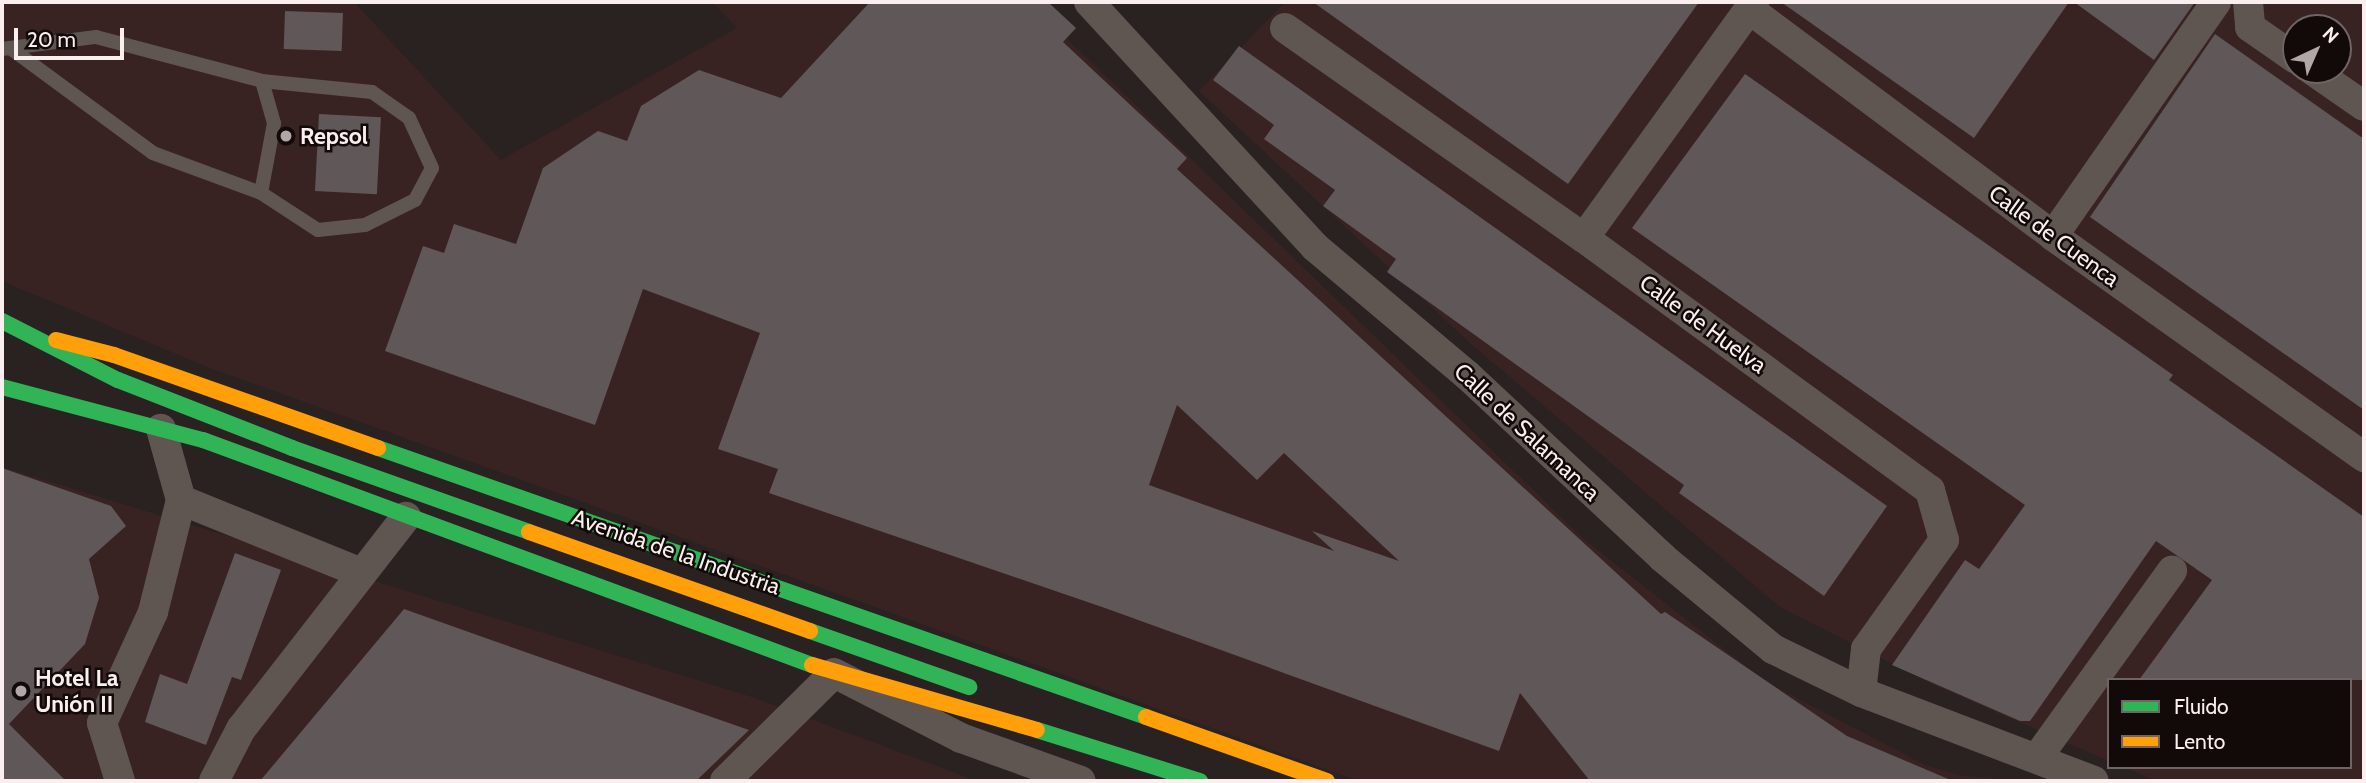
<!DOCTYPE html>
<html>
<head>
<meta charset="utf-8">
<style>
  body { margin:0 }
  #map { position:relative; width:2366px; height:783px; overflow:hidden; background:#2a2121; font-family:Cabin,sans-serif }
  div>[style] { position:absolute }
  .built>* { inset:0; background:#392322 }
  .building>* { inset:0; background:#5f5758; transform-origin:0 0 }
  .lane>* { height:14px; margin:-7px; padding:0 7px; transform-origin:7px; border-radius:7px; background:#5f5652 }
  .street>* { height:30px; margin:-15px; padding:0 15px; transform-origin:15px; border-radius:15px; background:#5f5652 }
  .fast>* { height:16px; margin:-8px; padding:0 8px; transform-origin:8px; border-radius:8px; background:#30b455 }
  .slow>* { height:16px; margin:-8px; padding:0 8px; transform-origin:8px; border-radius:8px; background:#ff9f0a }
  .dots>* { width:19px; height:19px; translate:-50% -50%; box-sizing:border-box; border:4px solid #110a09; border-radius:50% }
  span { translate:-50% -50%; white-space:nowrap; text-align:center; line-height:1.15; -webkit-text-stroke:5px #110a09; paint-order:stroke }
  .poi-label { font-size:23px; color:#fbeeee; font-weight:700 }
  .left { translate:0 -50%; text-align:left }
  .street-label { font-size:23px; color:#fbeeee }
  .frame { position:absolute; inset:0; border:4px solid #fbeeee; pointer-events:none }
  .legend { position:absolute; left:2107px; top:678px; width:245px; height:91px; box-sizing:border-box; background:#110a09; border:2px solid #6f6565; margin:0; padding:9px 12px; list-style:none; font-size:21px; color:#fbeeee }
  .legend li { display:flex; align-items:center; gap:14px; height:35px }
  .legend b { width:35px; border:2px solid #6f6565 }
  .north { position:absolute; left:2282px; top:14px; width:70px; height:70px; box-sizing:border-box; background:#110a09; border:2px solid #6f6565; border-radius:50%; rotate:44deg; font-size:19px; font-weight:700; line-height:28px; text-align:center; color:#fbeeee }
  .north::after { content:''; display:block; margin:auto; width:24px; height:32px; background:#b2a6a6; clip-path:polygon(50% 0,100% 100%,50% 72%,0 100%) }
  .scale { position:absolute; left:14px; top:28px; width:110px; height:32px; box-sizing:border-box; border:4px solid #fbeeee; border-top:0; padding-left:9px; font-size:21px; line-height:24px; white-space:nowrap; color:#fbeeee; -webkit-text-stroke:5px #110a09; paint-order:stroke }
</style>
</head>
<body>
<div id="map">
  <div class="built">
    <i style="clip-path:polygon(2px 2px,354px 2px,501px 160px,737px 28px,712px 2px,1029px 2px,1586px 541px,1766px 682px,1925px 765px,1958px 775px,2018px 781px,1359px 781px,210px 368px,2px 281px)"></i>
    <i style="clip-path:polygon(evenodd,1285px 2px,2364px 2px,2364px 781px,2156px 781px,2124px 767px,2350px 767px,2350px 680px,2109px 680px,2109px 761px,1934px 685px,1780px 607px,1469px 342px,1199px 91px,1285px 2px,2296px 28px,2338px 28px,2338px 70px,2296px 70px,2296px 28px)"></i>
    <i style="clip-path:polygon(2px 467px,749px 696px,977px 781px,2px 781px)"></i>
  </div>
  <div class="building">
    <i style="clip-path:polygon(evenodd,870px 2px,1048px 2px,1076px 28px,1063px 42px,1187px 158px,1177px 169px,1661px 614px,1665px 612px,1847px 736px,1953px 781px,1590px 781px,1520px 693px,1499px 751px,1105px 608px,769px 493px,778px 469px,718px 449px,760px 333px,643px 289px,595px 425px,385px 351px,423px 246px,444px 253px,454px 224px,516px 244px,543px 168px,598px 131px,627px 141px,641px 106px,699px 70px,781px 98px,870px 2px,1177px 405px,1257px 480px,1284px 453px,1399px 561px,1312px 531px,1334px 551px,1149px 485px,1177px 405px)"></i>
    <i style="clip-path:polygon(1313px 2px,1699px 2px,1568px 184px)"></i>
    <i style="clip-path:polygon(1781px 2px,2069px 2px,1974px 138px)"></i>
    <i style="clip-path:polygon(2074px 2px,2195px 2px,2154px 60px)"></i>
    <i style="left:285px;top:11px;width:58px;height:38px;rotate:2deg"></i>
    <i style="clip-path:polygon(2215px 34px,2364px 139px,2364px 410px,2090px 217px)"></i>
    <i style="clip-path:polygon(1239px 46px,1887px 506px,1824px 596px,1679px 493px,1684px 485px,1387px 272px,1396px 259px,1323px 206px,1335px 190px,1264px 139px,1274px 125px,1213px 80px)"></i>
    <i style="clip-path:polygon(1745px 74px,2173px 375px,2169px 380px,2364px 517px,2364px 680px,2139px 680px,2212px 580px,2156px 541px,2030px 721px,2020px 721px,1892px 665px,1965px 560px,1979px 569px,2025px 505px,1632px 228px)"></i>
    <i style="left:319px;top:114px;width:62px;height:77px;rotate:3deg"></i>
    <i style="clip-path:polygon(2px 468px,111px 506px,126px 526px,89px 559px,99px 598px,85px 644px,9px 724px,66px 781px,2px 781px)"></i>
    <i style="clip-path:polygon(235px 553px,281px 570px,241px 680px,232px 677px,206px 745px,145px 722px,160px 674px,187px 684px)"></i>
    <i style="clip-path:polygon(404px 609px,494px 641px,749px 730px,696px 781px,260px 781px)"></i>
  </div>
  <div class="lane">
    <i style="left:2px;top:49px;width:95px;rotate:-7.3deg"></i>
    <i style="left:96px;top:37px;width:172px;rotate:14.8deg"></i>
    <i style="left:262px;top:81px;width:44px;rotate:74.1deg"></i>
    <i style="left:274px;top:123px;width:71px;rotate:100.5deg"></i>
    <i style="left:261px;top:193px;width:115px;rotate:-159.7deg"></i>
    <i style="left:153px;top:153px;width:177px;rotate:-143.7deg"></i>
    <i style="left:261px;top:193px;width:68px;rotate:33deg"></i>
    <i style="left:318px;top:230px;width:47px;rotate:-6.1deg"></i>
    <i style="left:365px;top:225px;width:56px;rotate:-26.6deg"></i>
    <i style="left:415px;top:200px;width:36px;rotate:-62deg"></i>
    <i style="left:432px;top:168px;width:55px;rotate:-114.7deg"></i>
    <i style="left:409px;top:118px;width:45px;rotate:-144.9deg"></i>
    <i style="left:372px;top:92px;width:111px;rotate:-174.3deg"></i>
  </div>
  <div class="street">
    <i style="left:1089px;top:2px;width:333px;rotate:47.3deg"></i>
    <i style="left:1315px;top:247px;width:199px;rotate:40.1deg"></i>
    <i style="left:1467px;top:375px;width:268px;rotate:43deg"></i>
    <i style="left:1663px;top:558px;width:143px;rotate:39.6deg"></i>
    <i style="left:1773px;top:649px;width:98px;rotate:26deg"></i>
    <i style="left:1861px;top:692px;width:249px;rotate:20.9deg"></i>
    <i style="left:2248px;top:2px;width:25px;rotate:85deg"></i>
    <i style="left:2250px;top:27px;width:56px;rotate:34.8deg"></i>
    <i style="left:1749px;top:9px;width:379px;rotate:36.7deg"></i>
    <i style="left:2053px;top:236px;width:382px;rotate:35.4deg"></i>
    <i style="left:1285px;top:28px;width:365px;rotate:35.1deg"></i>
    <i style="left:1584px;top:238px;width:428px;rotate:36.1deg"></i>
    <i style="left:1930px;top:490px;width:52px;rotate:74.4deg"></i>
    <i style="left:1944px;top:540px;width:134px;rotate:125.6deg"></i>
    <i style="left:1866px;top:649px;width:43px;rotate:96.6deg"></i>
    <i style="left:2312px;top:70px;width:63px;rotate:34.7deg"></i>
    <i style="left:2053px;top:236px;width:285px;rotate:-55.1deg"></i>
    <i style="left:1584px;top:238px;width:291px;rotate:-54.2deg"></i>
    <i style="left:181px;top:500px;width:195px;rotate:22deg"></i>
    <i style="left:2037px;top:758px;width:231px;rotate:-54.2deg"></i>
    <i style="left:120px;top:781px;width:61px;rotate:-107.2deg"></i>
    <i style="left:102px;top:723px;width:122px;rotate:-65.3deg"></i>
    <i style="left:153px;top:612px;width:115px;rotate:-76deg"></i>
    <i style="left:181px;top:500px;width:74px;rotate:-105.7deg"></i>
    <i style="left:214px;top:781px;width:59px;rotate:-62.6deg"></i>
    <i style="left:241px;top:729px;width:269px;rotate:-52.1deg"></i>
    <i style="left:725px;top:781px;width:153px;rotate:-44.7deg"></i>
    <i style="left:834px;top:673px;width:143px;rotate:27.1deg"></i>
    <i style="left:961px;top:738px;width:127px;rotate:19.7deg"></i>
  </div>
  <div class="fast">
    <i style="left:2px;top:321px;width:130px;rotate:27deg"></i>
    <i style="left:118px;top:380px;width:187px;rotate:21.3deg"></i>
    <i style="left:292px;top:448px;width:251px;rotate:19.5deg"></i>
    <i style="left:2px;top:387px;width:208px;rotate:14.8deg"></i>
    <i style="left:203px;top:440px;width:649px;rotate:20.28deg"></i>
    <i style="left:378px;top:448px;width:814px;rotate:19.3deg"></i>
    <i style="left:810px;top:631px;width:169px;rotate:19.4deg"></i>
    <i style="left:1037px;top:730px;width:171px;rotate:17.4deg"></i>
  </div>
  <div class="slow">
    <i style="left:56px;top:340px;width:60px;rotate:14.5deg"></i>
    <i style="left:114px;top:355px;width:280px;rotate:19.4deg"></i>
    <i style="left:529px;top:532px;width:298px;rotate:19.4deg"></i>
    <i style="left:812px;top:665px;width:234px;rotate:16.1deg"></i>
    <i style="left:1146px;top:717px;width:192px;rotate:19.5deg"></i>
  </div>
  <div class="dots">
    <i style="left:286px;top:136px;background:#b2a6a6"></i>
    <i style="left:21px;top:691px;background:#b2a6a6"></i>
  </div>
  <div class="poi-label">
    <span class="left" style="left:300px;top:136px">Repsol</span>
    <span class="left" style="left:35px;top:691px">Hotel La<br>Unión II</span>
  </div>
  <div class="street-label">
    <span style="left:2054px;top:236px;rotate:36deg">Calle de Cuenca</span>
    <span style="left:1703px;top:324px;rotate:36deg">Calle de Huelva</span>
    <span style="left:1527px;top:432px;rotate:43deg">Calle de Salamanca</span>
    <span style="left:676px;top:552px;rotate:19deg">Avenida de la Industria</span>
  </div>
  <div class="frame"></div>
  <ul class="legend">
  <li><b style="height:9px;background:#30b455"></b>Fluido</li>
  <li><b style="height:9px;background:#ff9f0a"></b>Lento</li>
  </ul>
  <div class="north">N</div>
  <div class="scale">20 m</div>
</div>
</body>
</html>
